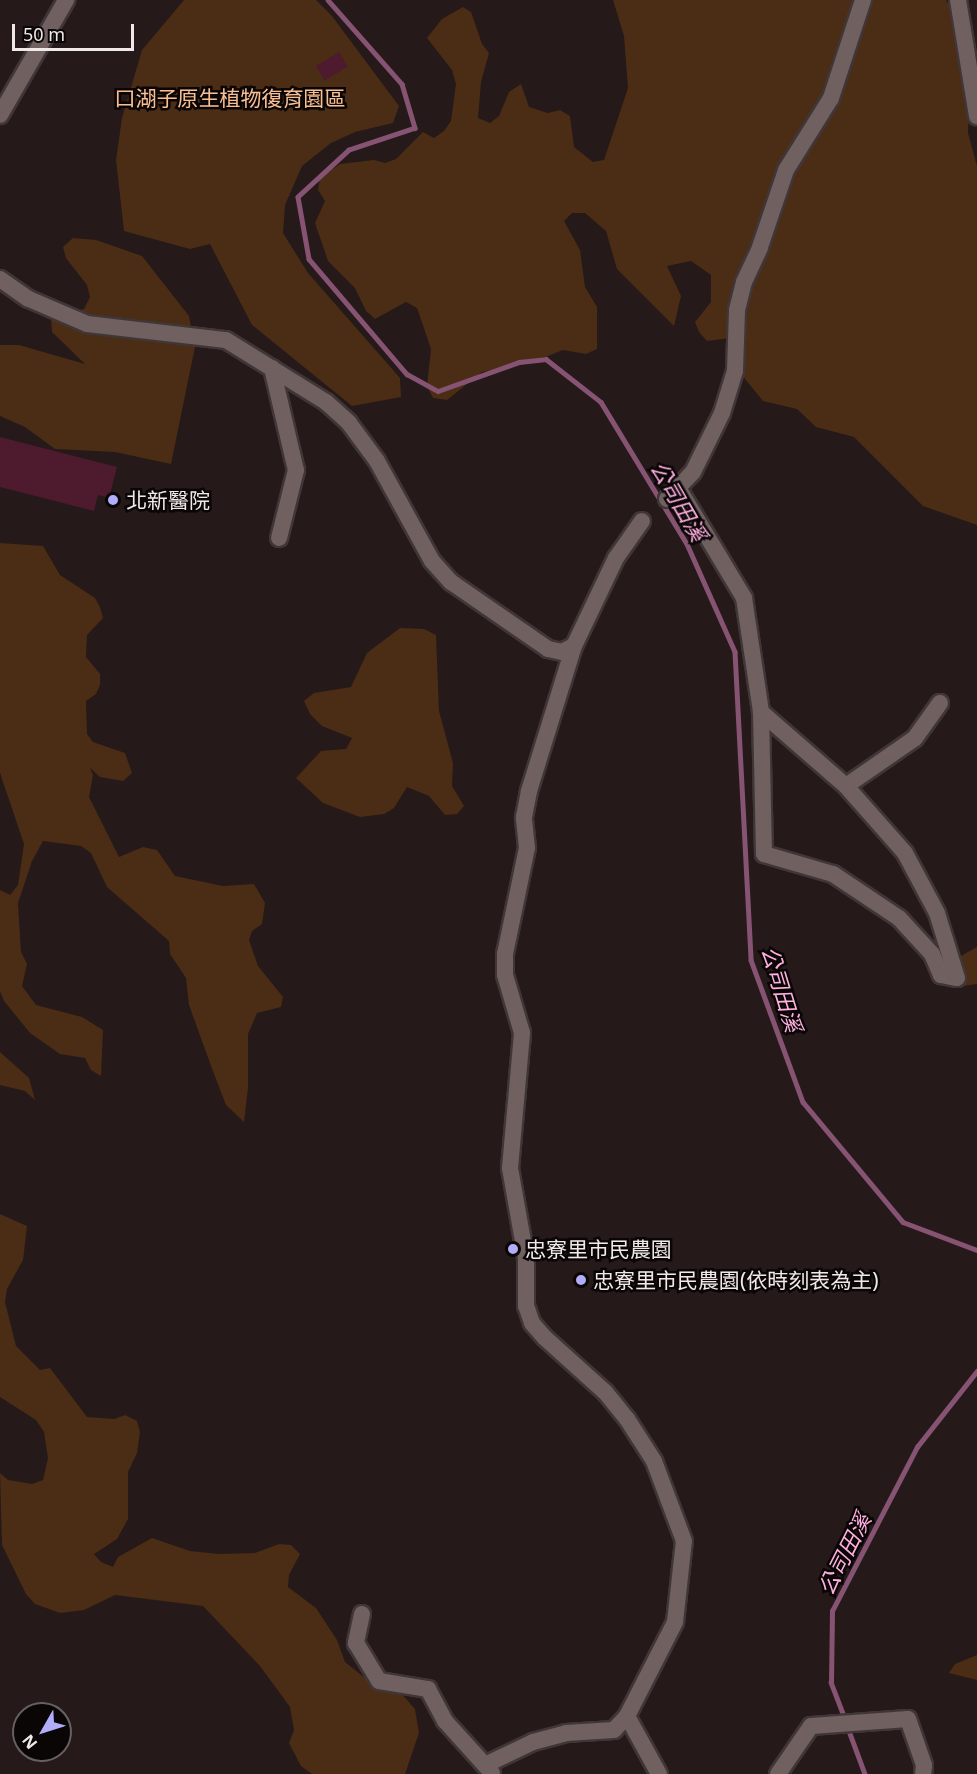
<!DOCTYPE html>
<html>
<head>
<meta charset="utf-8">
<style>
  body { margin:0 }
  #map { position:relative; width:977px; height:1774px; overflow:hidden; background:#251919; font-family:"Noto Sans","Noto Sans TC",sans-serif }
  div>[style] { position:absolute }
  .green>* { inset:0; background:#4b2c14 }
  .stream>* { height:4.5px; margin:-2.25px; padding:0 2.25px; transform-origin:2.25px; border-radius:2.25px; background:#865373 }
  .building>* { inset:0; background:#4e1a2d; transform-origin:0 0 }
  .roads { filter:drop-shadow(2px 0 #403637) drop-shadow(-2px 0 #403637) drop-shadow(0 2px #403637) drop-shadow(0 -2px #403637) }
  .minor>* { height:16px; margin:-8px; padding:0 8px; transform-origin:8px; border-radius:8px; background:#706060 }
  .dots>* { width:16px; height:16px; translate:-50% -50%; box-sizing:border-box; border:3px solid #0a0606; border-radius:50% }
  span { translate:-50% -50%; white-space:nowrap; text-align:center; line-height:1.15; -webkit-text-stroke:5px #0a0606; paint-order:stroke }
  .park-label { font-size:21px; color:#fabe93 }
  .poi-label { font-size:21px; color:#f1e8e8 }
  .left { translate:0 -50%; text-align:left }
  .water-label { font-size:22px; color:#ffafe0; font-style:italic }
  .north { position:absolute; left:12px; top:1702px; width:60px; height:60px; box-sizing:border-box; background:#0a0606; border:2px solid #666060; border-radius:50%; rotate:231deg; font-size:16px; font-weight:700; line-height:24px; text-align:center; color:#f1e8e8 }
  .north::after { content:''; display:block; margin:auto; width:21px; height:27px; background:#b2adf9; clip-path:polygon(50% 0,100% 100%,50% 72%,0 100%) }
  .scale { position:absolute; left:12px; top:24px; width:122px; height:27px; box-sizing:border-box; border:3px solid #f1e8e8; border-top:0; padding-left:8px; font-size:18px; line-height:21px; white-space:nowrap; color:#f1e8e8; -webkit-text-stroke:4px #0a0606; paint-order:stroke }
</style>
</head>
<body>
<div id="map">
  <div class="green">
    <i style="clip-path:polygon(184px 0,316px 0,332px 16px,399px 106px,393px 123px,355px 132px,331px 143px,302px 166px,285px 205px,283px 233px,308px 273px,400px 378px,401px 397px,352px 406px,252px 325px,210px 244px,190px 249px,124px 231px,116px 160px,122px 118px,142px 50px)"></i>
    <i style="clip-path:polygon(613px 0,946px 0,965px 36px,970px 69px,968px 133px,977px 166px,977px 525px,923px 506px,854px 437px,816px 427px,797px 409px,763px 401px,741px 374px,730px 338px,707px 341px,699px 332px,695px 322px,711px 302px,711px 275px,691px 261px,667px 266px,681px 296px,674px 326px,617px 269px,606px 231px,585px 213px,572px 213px,564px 221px,580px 250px,585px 287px,597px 307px,597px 349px,586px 354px,563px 350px,530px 363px,482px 372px,447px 400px,433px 398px,427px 386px,431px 349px,417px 308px,406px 302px,375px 319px,366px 311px,355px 288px,328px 261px,315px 223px,325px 201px,318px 190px,320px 177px,340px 164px,374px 160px,385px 163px,396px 159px,423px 132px,434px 138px,444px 131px,451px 121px,456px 84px,452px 70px,427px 38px,442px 19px,463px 7px,471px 12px,482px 44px,489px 53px,481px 82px,478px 118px,490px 123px,499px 116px,509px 92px,521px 84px,529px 107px,548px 113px,560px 110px,570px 116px,574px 147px,593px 162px,604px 160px,628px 88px,624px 36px)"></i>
    <i style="clip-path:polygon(73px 238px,96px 240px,142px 256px,189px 316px,195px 347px,171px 464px,115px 452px,55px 449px,25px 427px,0 416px,0 345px,19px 345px,85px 364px,52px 332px,51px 319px,84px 309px,90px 297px,87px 285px,66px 258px,63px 247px)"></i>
    <i style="clip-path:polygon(0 543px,43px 546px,60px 575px,95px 598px,100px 607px,103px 618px,87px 635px,86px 657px,100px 674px,100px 685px,96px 694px,86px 701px,87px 734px,93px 742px,125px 753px,132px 773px,123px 781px,100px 777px,90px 768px,93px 775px,89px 797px,119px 857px,143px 847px,157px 850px,175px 876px,223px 886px,254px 884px,265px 903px,262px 924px,252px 931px,249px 940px,258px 966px,283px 997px,281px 1007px,257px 1013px,248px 1034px,248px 1088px,244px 1122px,226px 1105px,214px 1074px,189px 1005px,186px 978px,170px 954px,169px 941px,107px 887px,91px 853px,81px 846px,43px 841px,32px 861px,18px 903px,21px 952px,27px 964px,22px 986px,36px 1005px,82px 1017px,103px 1030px,101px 1076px,91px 1070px,85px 1058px,60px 1054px,30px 1033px,4px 1001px,0 991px,0 890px,10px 895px,18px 885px,24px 844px,0 773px)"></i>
    <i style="clip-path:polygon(400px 628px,424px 629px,436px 635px,439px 711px,453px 763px,452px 786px,464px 806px,457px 814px,445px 815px,429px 796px,407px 787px,394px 808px,384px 814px,360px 817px,323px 803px,296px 778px,321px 751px,346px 749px,352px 738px,322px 726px,310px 714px,304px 701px,314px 693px,351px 687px,367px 653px)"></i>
    <i style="clip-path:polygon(977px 947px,977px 984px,957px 987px,947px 983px,959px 957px)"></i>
    <i style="clip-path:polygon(0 1052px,29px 1078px,35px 1100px,25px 1091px,0 1085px)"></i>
    <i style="clip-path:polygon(0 1214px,27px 1226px,23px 1260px,7px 1289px,5px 1302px,16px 1346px,40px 1370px,50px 1368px,87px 1417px,114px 1419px,125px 1415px,137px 1421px,140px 1432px,137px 1453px,128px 1472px,128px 1519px,117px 1539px,94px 1554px,101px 1562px,113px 1567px,118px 1557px,152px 1538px,190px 1551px,219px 1554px,255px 1553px,279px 1544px,291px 1545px,300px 1554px,289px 1575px,288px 1587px,316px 1608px,337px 1640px,345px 1662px,365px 1678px,400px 1692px,415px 1709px,419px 1733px,405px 1774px,312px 1774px,301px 1766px,289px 1743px,294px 1730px,290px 1707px,260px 1666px,203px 1606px,115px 1595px,84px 1610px,60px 1613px,35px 1604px,26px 1594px,2px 1545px,0 1473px,8px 1480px,32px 1484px,43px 1480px,48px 1458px,44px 1432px,36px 1420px,0 1397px)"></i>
    <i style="clip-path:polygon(977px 1655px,977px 1680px,949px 1673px,955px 1664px)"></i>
  </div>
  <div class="stream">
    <i style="left:328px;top:0;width:112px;rotate:48.6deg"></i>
    <i style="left:402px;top:84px;width:46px;rotate:73.5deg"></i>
    <i style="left:415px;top:128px;width:70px;rotate:161.6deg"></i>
    <i style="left:349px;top:150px;width:69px;rotate:137.3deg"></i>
    <i style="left:298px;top:197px;width:63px;rotate:79.9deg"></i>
    <i style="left:309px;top:259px;width:151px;rotate:49.6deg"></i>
    <i style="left:407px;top:374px;width:35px;rotate:29deg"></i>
    <i style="left:438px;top:391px;width:86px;rotate:-19.7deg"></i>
    <i style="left:519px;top:362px;width:27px;rotate:-6deg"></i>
    <i style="left:546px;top:359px;width:70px;rotate:38deg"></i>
    <i style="left:601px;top:402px;width:166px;rotate:58.8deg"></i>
    <i style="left:687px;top:544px;width:118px;rotate:66deg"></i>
    <i style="left:735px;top:652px;width:308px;rotate:87deg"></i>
    <i style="left:751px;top:960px;width:151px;rotate:69.9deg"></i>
    <i style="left:803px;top:1102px;width:156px;rotate:50.2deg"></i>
    <i style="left:903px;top:1222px;width:79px;rotate:20.7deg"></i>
    <i style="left:845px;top:1720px;width:40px;rotate:-111deg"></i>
    <i style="left:831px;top:1683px;width:72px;rotate:-89.2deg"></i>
    <i style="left:832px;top:1611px;width:185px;rotate:-62.6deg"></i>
    <i style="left:917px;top:1447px;width:97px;rotate:-51.7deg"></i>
    <i style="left:848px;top:1728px;width:49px;rotate:69.7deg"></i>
  </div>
  <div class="building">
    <i style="left:339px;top:52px;width:17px;height:27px;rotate:59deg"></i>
    <i style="clip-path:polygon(0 437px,117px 467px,109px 498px,98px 495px,94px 511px,0 487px)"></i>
  </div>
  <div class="roads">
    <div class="minor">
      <i style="left:958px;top:0;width:118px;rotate:80.7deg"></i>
      <i style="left:0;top:115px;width:133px;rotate:-60.1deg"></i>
      <i style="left:0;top:279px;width:35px;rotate:35deg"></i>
      <i style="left:29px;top:299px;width:63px;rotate:23.3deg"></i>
      <i style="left:87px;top:324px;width:140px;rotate:6.6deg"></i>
      <i style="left:226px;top:340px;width:118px;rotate:31.8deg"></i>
      <i style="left:326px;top:402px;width:31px;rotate:42deg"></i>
      <i style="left:349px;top:423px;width:47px;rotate:53.6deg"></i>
      <i style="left:377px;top:461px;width:114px;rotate:61.2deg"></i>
      <i style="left:432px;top:561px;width:28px;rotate:48deg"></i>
      <i style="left:451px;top:582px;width:118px;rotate:34.6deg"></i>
      <i style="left:548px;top:649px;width:14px;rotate:12deg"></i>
      <i style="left:562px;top:652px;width:13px;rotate:-27deg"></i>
      <i style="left:574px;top:646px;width:98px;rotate:-64.5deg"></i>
      <i style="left:616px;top:558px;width:45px;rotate:-54.9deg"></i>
      <i style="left:272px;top:368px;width:105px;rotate:76.8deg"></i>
      <i style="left:296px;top:470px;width:70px;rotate:104deg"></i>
      <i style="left:677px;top:486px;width:131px;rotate:59.1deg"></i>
      <i style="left:744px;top:598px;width:115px;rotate:81.5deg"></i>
      <i style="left:761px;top:712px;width:142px;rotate:88.8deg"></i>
      <i style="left:764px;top:854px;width:72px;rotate:16.2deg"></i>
      <i style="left:833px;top:874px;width:79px;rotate:33.7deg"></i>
      <i style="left:899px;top:918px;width:49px;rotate:47.5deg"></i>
      <i style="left:932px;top:954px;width:23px;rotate:67deg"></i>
      <i style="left:941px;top:975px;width:16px;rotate:11deg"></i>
      <i style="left:957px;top:978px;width:68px;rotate:-107.1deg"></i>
      <i style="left:937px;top:913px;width:68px;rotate:-118.1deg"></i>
      <i style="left:905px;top:853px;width:89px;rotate:-131.4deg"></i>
      <i style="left:846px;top:786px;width:113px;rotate:-139deg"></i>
      <i style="left:667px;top:499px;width:37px;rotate:-46deg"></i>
      <i style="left:693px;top:472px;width:66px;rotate:-63.8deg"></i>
      <i style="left:722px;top:413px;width:44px;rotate:-72.8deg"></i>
      <i style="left:735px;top:371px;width:61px;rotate:-88.1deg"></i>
      <i style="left:737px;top:310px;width:29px;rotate:-76deg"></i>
      <i style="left:744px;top:282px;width:38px;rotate:-65deg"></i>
      <i style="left:760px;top:247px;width:81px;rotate:-71.3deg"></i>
      <i style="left:786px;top:170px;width:85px;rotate:-58deg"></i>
      <i style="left:831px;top:98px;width:103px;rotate:-71.9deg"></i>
      <i style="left:846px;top:786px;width:84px;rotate:-34.8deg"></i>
      <i style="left:915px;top:738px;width:43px;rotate:-54.5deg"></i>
      <i style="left:362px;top:1614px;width:30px;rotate:102deg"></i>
      <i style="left:356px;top:1643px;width:44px;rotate:58.8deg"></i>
      <i style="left:379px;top:1681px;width:50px;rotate:9.3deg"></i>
      <i style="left:428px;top:1689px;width:36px;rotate:62deg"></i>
      <i style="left:445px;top:1721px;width:70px;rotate:47.9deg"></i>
      <i style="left:627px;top:1716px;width:66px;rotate:61.1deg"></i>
      <i style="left:485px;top:1765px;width:53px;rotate:-25.6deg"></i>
      <i style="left:533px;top:1742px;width:34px;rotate:-15deg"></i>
      <i style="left:566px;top:1733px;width:48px;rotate:-3.6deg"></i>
      <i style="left:614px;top:1730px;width:19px;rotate:-47deg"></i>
      <i style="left:627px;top:1716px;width:106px;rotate:-62.9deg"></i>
      <i style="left:675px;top:1622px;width:81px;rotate:-83.7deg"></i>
      <i style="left:684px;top:1541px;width:85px;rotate:-110.6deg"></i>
      <i style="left:654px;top:1461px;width:50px;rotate:-122.7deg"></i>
      <i style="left:627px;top:1419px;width:35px;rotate:-129deg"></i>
      <i style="left:605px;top:1392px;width:81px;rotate:-138deg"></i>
      <i style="left:545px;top:1338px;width:20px;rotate:-131deg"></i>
      <i style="left:532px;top:1323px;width:18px;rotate:-109deg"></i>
      <i style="left:526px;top:1306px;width:48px;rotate:-90deg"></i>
      <i style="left:526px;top:1258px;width:91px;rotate:-100.1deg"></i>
      <i style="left:510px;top:1168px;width:136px;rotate:-84.9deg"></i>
      <i style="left:522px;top:1033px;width:60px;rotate:-106.3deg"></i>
      <i style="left:505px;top:975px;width:21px;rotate:-90deg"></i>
      <i style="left:505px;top:954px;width:108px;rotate:-78.3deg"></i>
      <i style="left:527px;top:848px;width:31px;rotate:-96deg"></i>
      <i style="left:524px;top:817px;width:26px;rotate:-79deg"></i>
      <i style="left:529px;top:791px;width:152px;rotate:-72.8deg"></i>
      <i style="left:778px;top:1774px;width:58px;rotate:-55.5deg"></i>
      <i style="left:811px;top:1726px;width:97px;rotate:-4.1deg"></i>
      <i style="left:908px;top:1719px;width:49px;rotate:70.8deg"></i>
      <i style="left:924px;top:1765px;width:9px;rotate:96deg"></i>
    </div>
  </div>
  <div class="dots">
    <i style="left:113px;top:500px;background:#b2adf9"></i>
    <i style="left:513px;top:1249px;background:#b2adf9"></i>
    <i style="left:581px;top:1280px;background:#b2adf9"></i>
  </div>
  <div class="park-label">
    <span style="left:230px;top:98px">口湖子原生植物復育園區</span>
  </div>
  <div class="poi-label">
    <span class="left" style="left:126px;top:500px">北新醫院</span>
    <span class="left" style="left:525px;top:1249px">忠寮里市民農園</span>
    <span class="left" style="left:593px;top:1280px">忠寮里市民農園(依時刻表為主)</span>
  </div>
  <div class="water-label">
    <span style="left:679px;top:501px;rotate:60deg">公司田溪</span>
    <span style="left:782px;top:989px;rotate:73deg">公司田溪</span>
    <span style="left:844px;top:1554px;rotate:-63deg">公司田溪</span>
  </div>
  <div class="north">N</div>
  <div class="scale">50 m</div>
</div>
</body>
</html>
